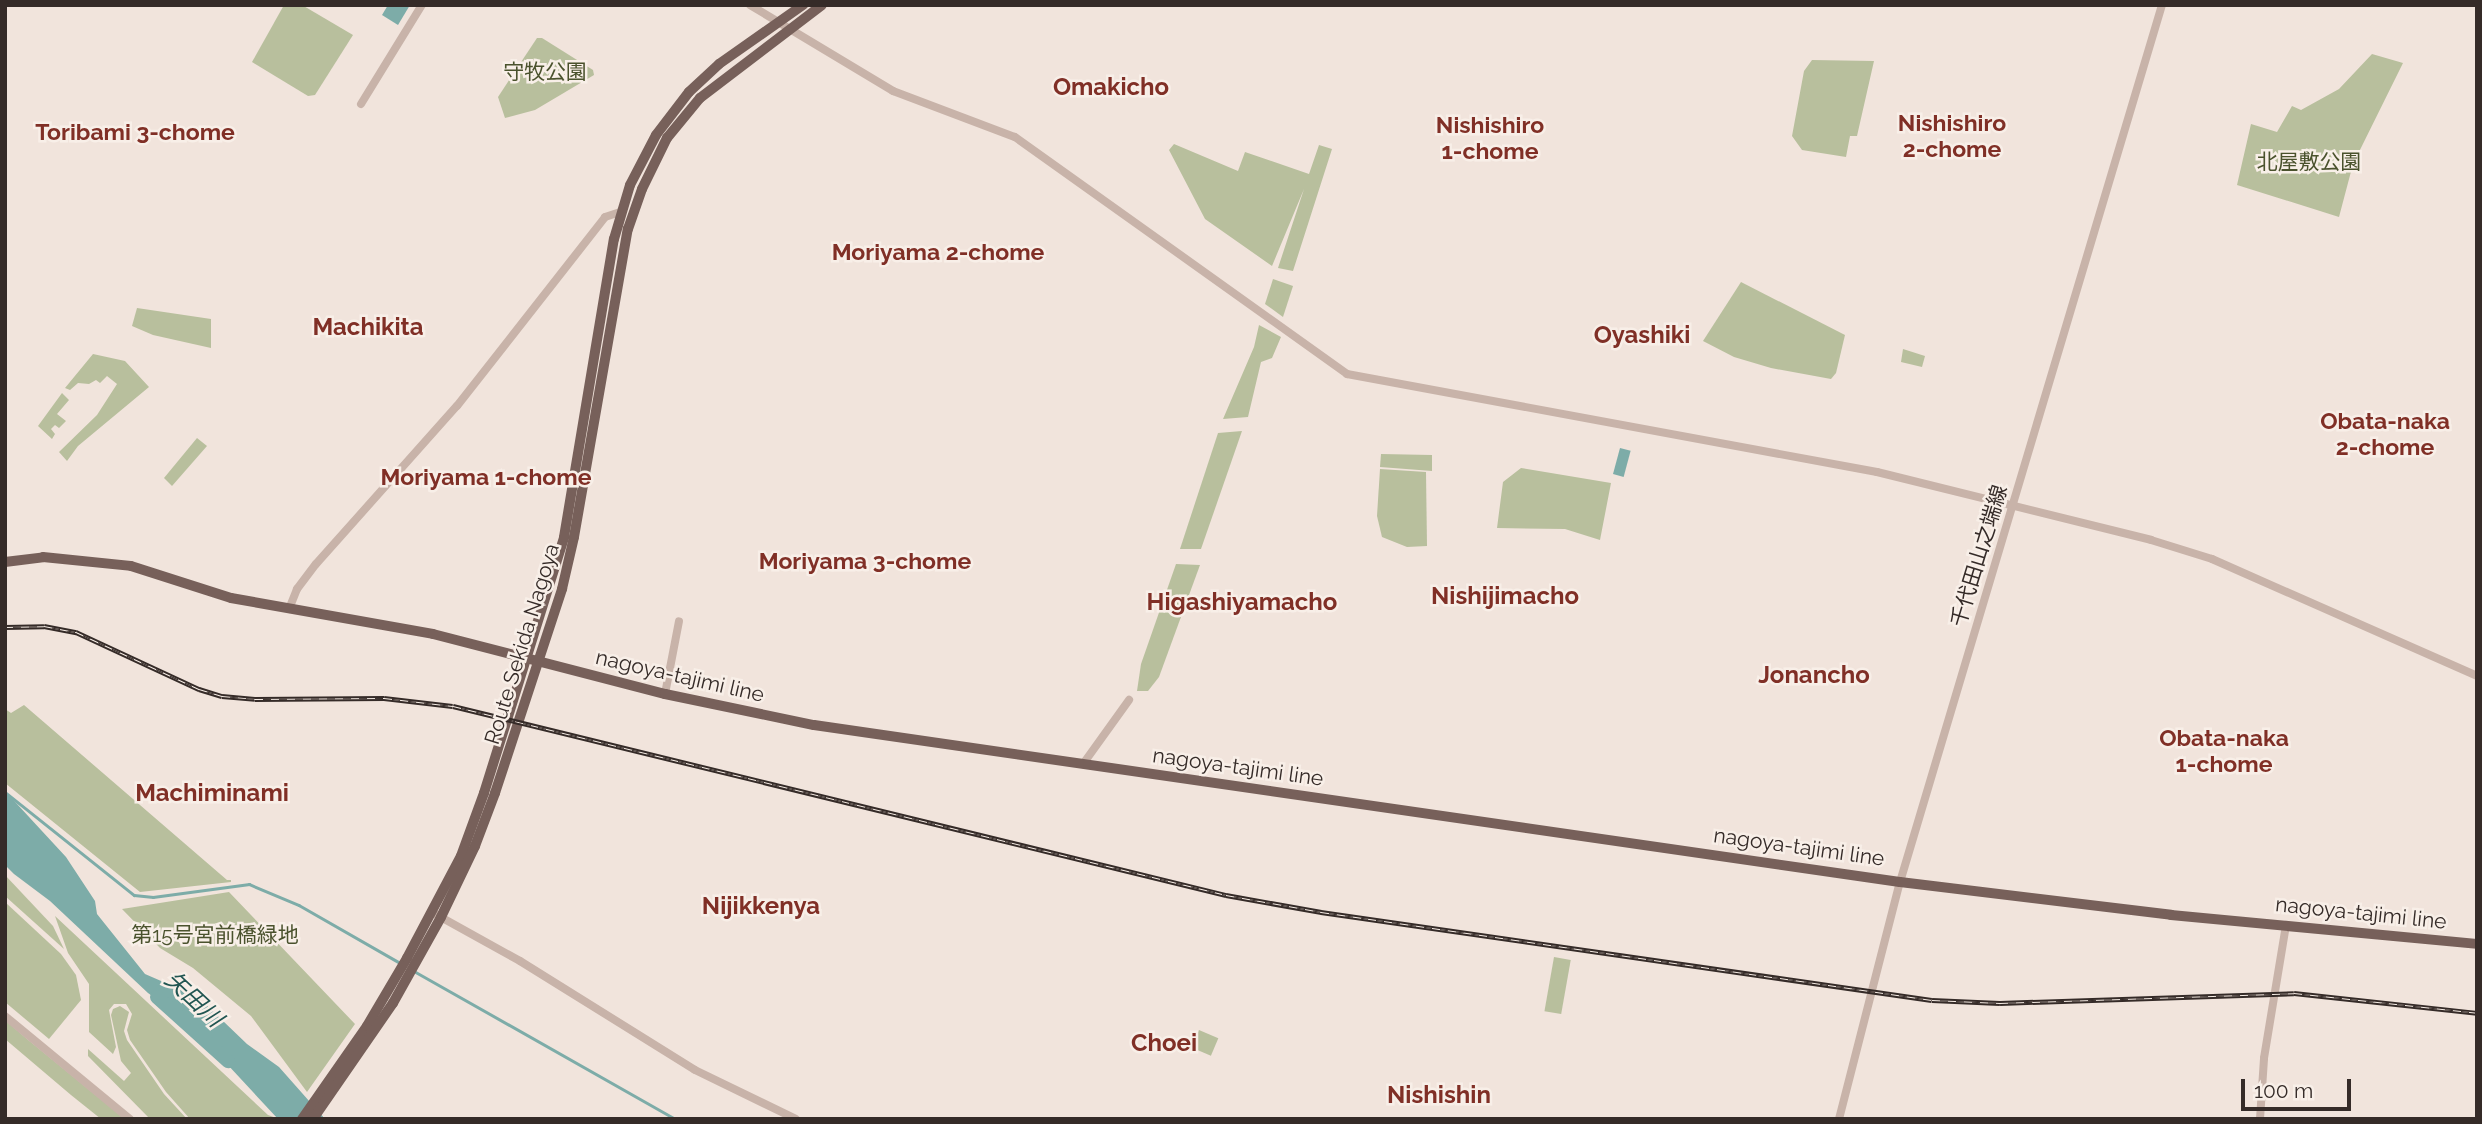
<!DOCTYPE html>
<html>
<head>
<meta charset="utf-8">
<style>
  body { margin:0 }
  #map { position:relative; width:2482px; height:1124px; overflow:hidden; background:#f1e4dc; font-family:Raleway,"Noto Sans JP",sans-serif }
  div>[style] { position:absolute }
  .green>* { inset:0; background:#b8bf9d; transform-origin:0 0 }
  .water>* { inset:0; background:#7daca8; transform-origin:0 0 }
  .stream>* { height:2.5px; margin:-1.25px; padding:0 1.25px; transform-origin:1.25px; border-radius:1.25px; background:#7daca8 }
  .river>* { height:14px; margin:-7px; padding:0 7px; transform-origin:7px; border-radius:7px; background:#7daca8 }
  .minor>* { height:8px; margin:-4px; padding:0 4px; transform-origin:4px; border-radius:4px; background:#c8b3a9 }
  .major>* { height:10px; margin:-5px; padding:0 5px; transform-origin:5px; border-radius:5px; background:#77605a }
  .rail>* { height:5px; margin-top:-2.5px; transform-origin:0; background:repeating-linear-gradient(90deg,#f8efe8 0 8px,#352b28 0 16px); box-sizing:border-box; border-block:2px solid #352b28 }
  span { translate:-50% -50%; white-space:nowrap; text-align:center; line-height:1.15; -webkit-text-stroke:5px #f8efe8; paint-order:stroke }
  .park-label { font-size:21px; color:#4a522d }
  .street-label { font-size:21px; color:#352b28 }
  .neighbourhood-label { font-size:23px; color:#802f26; font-weight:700 }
  .water-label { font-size:23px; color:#205551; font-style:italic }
  .quarter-label { font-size:24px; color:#802f26; font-weight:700 }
  .frame { position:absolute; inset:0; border:7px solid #352b28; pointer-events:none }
  .scale { position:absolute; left:2241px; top:1079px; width:110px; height:32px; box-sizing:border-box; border:4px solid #352b28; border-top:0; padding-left:9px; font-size:21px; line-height:24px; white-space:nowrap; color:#352b28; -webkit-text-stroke:5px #f8efe8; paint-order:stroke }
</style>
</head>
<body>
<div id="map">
  <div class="green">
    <i style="clip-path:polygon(284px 5px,302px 5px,353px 35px,315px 95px,308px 96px,252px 62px)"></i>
    <i style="clip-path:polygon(537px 38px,542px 38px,593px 70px,594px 75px,535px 110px,505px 118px,498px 97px)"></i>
    <i style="clip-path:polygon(2372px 54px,2403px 63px,2353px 164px,2339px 217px,2237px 185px,2251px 124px,2277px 132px,2292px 106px,2301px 110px,2339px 89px)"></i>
    <i style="clip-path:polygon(1812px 60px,1874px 61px,1857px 136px,1850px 136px,1846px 157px,1802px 150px,1792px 136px,1804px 71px)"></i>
    <i style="clip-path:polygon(1174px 144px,1238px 171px,1245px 152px,1309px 174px,1319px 145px,1332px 149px,1293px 271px,1278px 268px,1304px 189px,1272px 266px,1205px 219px,1169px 150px)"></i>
    <i style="clip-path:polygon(1273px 279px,1293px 286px,1283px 317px,1265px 304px)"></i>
    <i style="clip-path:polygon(1741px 282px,1845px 335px,1836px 373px,1831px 379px,1771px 368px,1734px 357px,1703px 341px)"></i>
    <i style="clip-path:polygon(137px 308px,211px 319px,211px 348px,153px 335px,132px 326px)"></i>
    <i style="clip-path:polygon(1259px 325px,1281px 337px,1272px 358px,1261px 362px,1248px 417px,1223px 419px,1254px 347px)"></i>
    <i style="clip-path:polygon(1903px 349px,1925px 356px,1922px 367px,1901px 362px)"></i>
    <i style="clip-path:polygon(93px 354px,125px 361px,149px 387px,78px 446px,67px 461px,59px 452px,97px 415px,117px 384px,107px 376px,100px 383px,96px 380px,89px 384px,78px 383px,70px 390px,65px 388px)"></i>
    <i style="clip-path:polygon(62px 393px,69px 400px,57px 414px,66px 421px,59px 428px,55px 425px,51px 429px,55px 434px,52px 439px,38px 426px)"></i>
    <i style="clip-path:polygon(1242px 431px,1201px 549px,1180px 549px,1218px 433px)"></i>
    <i style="clip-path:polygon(197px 438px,207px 446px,172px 486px,164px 478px)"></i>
    <i style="clip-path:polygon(1381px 454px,1432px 455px,1432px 471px,1380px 467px)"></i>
    <i style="clip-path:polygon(1521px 468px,1611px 483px,1600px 540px,1565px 529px,1497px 528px,1503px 482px)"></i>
    <i style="clip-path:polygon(1380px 469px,1426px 472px,1427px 546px,1407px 547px,1382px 537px,1377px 516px)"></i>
    <i style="clip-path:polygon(1176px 564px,1200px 565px,1159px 677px,1148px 691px,1137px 691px,1141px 664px)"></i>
    <i style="clip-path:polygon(24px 705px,227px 880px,231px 880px,231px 882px,140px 892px,5px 783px,5px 709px,11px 713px)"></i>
    <i style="clip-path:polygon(5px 875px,53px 926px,64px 949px,5px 896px)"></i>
    <i style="clip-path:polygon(229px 892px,355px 1024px,307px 1092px,251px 1016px,193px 968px,160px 948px,122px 909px)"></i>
    <i style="clip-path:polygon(5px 902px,61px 954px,76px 975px,81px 1000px,49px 1039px,5px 1002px)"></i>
    <i style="clip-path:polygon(55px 916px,268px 1115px,279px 1119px,190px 1119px,166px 1092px,130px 1040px,127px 1030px,132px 1014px,126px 1004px,114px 1004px,109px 1010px,116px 1047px,113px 1054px,89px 1032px,89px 984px,68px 953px)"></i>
    <i style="left:1554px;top:957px;width:17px;height:55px;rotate:10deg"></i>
    <i style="clip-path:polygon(120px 1006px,129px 1012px,124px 1031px,127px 1040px,164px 1094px,187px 1119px,150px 1119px,88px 1056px,88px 1049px,124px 1081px,131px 1073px,121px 1061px,111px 1015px,113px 1009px)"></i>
    <i style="clip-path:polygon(5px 1020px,27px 1039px,125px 1119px,101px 1119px,71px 1095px,5px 1039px)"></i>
    <i style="left:1199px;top:1030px;width:21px;height:19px;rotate:23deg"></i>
  </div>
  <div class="water">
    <i style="clip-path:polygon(388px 5px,410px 5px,398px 25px,382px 15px)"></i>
    <i style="left:1620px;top:448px;width:11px;height:27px;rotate:15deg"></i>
    <i style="clip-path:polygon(5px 791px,66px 857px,95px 901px,97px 914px,145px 974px,198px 997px,247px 1044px,279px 1067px,325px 1119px,278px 1119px,188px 1022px,148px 993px,50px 901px,14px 874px,5px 865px)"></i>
  </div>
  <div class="stream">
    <i style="left:5px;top:792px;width:165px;rotate:38.6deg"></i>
    <i style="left:134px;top:895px;width:19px;rotate:6deg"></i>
    <i style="left:153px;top:897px;width:97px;rotate:-7.7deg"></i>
    <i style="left:249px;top:884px;width:54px;rotate:22.8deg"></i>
    <i style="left:299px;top:905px;width:119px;rotate:29.8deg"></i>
    <i style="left:414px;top:971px;width:301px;rotate:29.5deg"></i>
  </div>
  <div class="river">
    <i style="left:157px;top:997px;width:96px;rotate:42deg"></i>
  </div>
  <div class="minor">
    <i style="left:750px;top:5px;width:167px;rotate:31deg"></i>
    <i style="left:893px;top:91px;width:130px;rotate:20.7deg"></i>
    <i style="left:1015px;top:137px;width:408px;rotate:35.5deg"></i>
    <i style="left:1347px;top:374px;width:539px;rotate:10.48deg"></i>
    <i style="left:1877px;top:472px;width:282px;rotate:13.9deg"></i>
    <i style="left:2151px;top:540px;width:64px;rotate:17.3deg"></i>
    <i style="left:2212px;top:559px;width:290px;rotate:23.8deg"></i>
    <i style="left:361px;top:104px;width:116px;rotate:-58.4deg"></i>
    <i style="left:289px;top:609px;width:22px;rotate:-68deg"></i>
    <i style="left:297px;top:589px;width:31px;rotate:-53deg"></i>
    <i style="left:316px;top:564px;width:212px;rotate:-48.3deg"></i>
    <i style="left:457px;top:406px;width:240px;rotate:-51.9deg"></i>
    <i style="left:605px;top:217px;width:16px;rotate:-18deg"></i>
    <i style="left:665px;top:694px;width:74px;rotate:-79.1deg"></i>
    <i style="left:1083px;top:764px;width:79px;rotate:-54.3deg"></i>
    <i style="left:437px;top:915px;width:95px;rotate:29deg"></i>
    <i style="left:520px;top:961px;width:206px;rotate:31.9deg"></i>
    <i style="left:695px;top:1070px;width:112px;rotate:25.9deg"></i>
    <i style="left:5px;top:1016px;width:162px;rotate:39.5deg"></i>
    <i style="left:1839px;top:1119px;width:245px;rotate:-75.6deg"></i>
    <i style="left:1900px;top:882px;width:915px;rotate:-73.37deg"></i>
    <i style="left:2260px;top:1119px;width:61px;rotate:-86.2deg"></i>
    <i style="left:2264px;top:1058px;width:135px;rotate:-80.6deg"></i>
  </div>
  <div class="major">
    <i style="left:5px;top:562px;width:38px;rotate:-7deg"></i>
    <i style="left:43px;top:557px;width:88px;rotate:5.8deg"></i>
    <i style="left:131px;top:566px;width:105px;rotate:17.7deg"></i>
    <i style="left:231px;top:598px;width:205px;rotate:10.1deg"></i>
    <i style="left:433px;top:634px;width:240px;rotate:14.5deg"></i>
    <i style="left:665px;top:694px;width:152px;rotate:11.8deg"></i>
    <i style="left:814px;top:725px;width:1097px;rotate:8.23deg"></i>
    <i style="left:1900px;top:882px;width:273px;rotate:6.9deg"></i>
    <i style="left:2171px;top:915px;width:307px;rotate:5.4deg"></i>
    <i style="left:302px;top:1119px;width:113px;rotate:-55deg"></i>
    <i style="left:367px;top:1026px;width:79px;rotate:-59.5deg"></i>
    <i style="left:407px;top:958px;width:115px;rotate:-62.1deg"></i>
    <i style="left:461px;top:856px;width:67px;rotate:-69.9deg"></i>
    <i style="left:484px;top:793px;width:268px;rotate:-72.6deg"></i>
    <i style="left:564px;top:537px;width:302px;rotate:-80.5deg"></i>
    <i style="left:614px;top:239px;width:56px;rotate:-73.5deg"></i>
    <i style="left:630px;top:185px;width:56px;rotate:-62.5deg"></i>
    <i style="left:656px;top:135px;width:54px;rotate:-52.5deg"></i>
    <i style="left:689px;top:92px;width:41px;rotate:-43deg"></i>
    <i style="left:719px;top:64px;width:103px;rotate:-35.1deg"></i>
    <i style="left:313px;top:1119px;width:141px;rotate:-55.4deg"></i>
    <i style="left:393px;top:1003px;width:98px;rotate:-60.8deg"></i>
    <i style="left:441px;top:917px;width:79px;rotate:-64.4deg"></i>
    <i style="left:475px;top:846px;width:57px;rotate:-69.3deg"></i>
    <i style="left:495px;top:793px;width:215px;rotate:-71.8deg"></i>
    <i style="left:562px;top:589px;width:53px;rotate:-77deg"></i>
    <i style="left:574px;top:537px;width:313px;rotate:-80.1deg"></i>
    <i style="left:628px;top:229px;width:42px;rotate:-70.7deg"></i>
    <i style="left:642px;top:189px;width:57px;rotate:-63.9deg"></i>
    <i style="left:667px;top:138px;width:52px;rotate:-50.5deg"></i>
    <i style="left:700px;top:98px;width:153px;rotate:-37.3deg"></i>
  </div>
  <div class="rail">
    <i style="left:5px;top:627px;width:39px;rotate:-1deg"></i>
    <i style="left:44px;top:626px;width:33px;rotate:11deg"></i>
    <i style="left:76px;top:632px;width:136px;rotate:24.9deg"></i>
    <i style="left:199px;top:689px;width:24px;rotate:17deg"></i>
    <i style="left:222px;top:696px;width:33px;rotate:5deg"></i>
    <i style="left:255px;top:699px;width:129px;rotate:-0.4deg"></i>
    <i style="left:384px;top:698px;width:69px;rotate:6.6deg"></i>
    <i style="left:453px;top:706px;width:796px;rotate:13.74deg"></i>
    <i style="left:1226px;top:895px;width:97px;rotate:10.1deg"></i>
    <i style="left:1321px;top:912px;width:617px;rotate:8.2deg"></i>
    <i style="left:1932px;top:1000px;width:68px;rotate:2.5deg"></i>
    <i style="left:2000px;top:1003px;width:294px;rotate:-1.9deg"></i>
    <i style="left:2294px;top:993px;width:184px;rotate:6.2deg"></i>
  </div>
  <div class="park-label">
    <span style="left:545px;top:72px">守牧公園</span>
    <span style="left:2309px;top:162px">北屋敷公園</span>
    <span style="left:215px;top:935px">第15号宮前橋緑地</span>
  </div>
  <div class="street-label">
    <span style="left:1979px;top:556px;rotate:-73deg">千代田山之端線</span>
    <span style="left:522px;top:644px;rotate:-73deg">Route Sekida Nagoya</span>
    <span style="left:680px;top:676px;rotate:13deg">nagoya-tajimi line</span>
    <span style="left:1238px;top:767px;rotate:8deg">nagoya-tajimi line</span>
    <span style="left:1799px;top:847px;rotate:8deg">nagoya-tajimi line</span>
    <span style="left:2361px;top:913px;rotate:6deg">nagoya-tajimi line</span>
  </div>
  <div class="neighbourhood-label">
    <span style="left:1952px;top:136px">Nishishiro<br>2-chome</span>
    <span style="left:1490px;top:138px">Nishishiro<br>1-chome</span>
    <span style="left:135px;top:132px">Toribami 3-chome</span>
    <span style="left:938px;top:252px">Moriyama 2-chome</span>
    <span style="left:2385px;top:434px">Obata-naka<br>2-chome</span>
    <span style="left:486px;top:477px">Moriyama 1-chome</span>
    <span style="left:865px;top:561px">Moriyama 3-chome</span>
    <span style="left:2224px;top:751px">Obata-naka<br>1-chome</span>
  </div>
  <div class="water-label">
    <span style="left:194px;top:999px;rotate:43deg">矢田川</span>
  </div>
  <div class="quarter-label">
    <span style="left:1111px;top:87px">Omakicho</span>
    <span style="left:368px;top:327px">Machikita</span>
    <span style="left:1642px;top:335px">Oyashiki</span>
    <span style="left:1505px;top:596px">Nishijimacho</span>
    <span style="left:1242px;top:602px">Higashiyamacho</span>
    <span style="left:1814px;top:675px">Jonancho</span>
    <span style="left:212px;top:793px">Machiminami</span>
    <span style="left:761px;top:906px">Nijikkenya</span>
    <span style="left:1164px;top:1043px">Choei</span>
    <span style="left:1439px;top:1095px">Nishishin</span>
  </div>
  <div class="frame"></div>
  <div class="scale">100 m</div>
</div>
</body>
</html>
